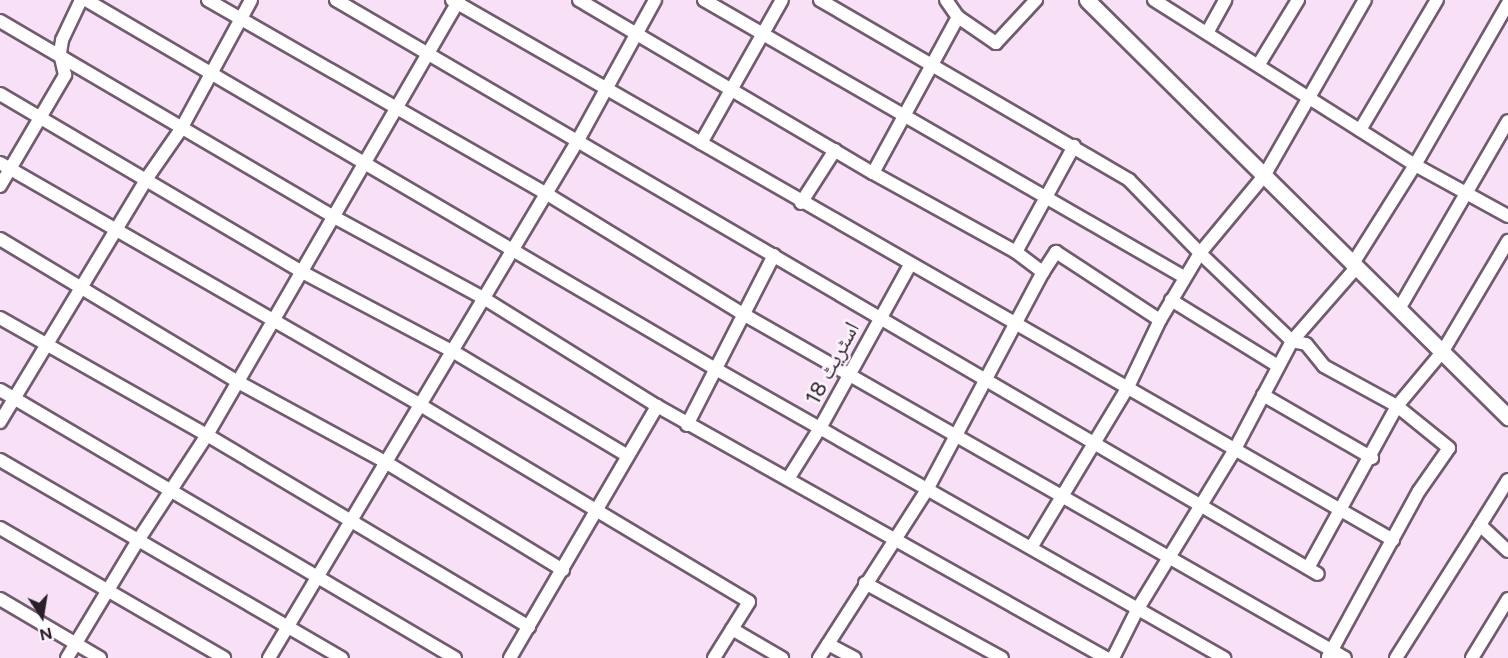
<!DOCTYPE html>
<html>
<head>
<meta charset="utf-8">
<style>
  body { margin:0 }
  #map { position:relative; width:1508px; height:658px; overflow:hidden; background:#f8e0f6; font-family:Figtree,"Noto Naskh Arabic",sans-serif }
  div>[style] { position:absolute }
  .roads { filter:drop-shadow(2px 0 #705c6e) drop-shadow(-2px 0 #705c6e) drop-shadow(0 2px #705c6e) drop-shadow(0 -2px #705c6e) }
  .minor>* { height:12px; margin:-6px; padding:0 6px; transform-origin:6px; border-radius:6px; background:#fff }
  .tertiary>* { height:15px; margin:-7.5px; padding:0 7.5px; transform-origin:7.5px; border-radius:7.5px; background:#fff }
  span { translate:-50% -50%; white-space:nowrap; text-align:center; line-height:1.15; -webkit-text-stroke:5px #fcf3fc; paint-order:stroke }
  .street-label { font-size:22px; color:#281f27 }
  .north { position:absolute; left:12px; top:586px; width:60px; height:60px; -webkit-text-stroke:4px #fcf3fc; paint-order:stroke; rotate:168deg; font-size:16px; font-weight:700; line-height:24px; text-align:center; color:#281f27 }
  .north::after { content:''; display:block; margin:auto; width:21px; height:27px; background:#281f27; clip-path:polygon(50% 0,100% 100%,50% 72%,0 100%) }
</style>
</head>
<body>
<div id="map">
  <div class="roads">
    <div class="minor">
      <i style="left:86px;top:0;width:728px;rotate:30.37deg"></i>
      <i style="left:714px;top:368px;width:587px;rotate:29.62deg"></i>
      <i style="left:208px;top:0;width:391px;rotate:29.8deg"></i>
      <i style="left:547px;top:194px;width:230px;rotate:31.5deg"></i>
      <i style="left:743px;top:314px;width:693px;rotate:29.74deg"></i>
      <i style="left:336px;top:0;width:1137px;rotate:30.31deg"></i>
      <i style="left:452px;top:0;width:1085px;rotate:29.85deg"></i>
      <i style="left:579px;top:0;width:341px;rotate:30.5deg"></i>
      <i style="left:873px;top:173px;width:163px;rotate:28.9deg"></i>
      <i style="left:1016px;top:252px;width:34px;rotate:37deg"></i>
      <i style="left:1043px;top:272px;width:24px;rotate:-57deg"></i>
      <i style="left:1056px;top:252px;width:124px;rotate:33.2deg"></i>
      <i style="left:704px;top:0;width:554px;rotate:29.99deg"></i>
      <i style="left:820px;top:0;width:358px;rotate:30.2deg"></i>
      <i style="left:1129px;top:180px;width:102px;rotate:45.8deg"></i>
      <i style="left:1200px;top:253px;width:78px;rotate:120.8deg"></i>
      <i style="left:1160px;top:320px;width:74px;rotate:115.5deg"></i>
      <i style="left:1128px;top:387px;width:186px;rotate:121.1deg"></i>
      <i style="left:946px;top:0;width:21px;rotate:55deg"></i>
      <i style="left:958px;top:17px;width:46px;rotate:34.4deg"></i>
      <i style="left:996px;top:43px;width:59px;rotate:-47.1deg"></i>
      <i style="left:1154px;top:0;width:309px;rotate:32.3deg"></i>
      <i style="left:1415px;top:165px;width:106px;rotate:28.7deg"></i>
      <i style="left:0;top:21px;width:387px;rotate:30.4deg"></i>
      <i style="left:334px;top:217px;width:172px;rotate:28.5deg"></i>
      <i style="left:485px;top:299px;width:203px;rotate:31.9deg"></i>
      <i style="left:1207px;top:33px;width:38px;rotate:-61deg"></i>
      <i style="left:1259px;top:64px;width:75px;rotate:-58.6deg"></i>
      <i style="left:0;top:94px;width:351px;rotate:30.5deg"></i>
      <i style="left:302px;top:272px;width:172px;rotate:27.8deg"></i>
      <i style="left:454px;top:352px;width:200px;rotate:30.9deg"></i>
      <i style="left:1360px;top:130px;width:151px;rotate:-59.4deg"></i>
      <i style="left:701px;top:143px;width:164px;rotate:-60.5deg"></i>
      <i style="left:0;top:163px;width:487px;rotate:29.9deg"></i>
      <i style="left:422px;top:406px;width:381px;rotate:30.9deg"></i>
      <i style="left:749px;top:602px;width:32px;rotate:122deg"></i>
      <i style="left:732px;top:629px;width:58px;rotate:30.1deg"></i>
      <i style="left:873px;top:173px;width:178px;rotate:-61.4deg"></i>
      <i style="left:0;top:186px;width:129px;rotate:-59.6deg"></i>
      <i style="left:65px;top:75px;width:23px;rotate:-103deg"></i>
      <i style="left:60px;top:53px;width:13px;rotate:-81deg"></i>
      <i style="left:62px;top:40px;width:44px;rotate:-64.6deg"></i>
      <i style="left:801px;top:203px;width:63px;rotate:-57.3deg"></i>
      <i style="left:0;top:239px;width:278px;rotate:31deg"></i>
      <i style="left:238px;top:382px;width:170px;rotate:28.5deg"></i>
      <i style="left:387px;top:463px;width:206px;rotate:31.3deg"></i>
      <i style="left:1016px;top:252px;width:121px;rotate:-61.3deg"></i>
      <i style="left:1352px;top:265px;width:118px;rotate:-57.8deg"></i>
      <i style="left:1415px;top:165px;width:187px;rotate:-60.1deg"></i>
      <i style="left:1171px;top:300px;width:126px;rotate:31.7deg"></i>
      <i style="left:1399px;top:309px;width:217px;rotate:-59.9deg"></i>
      <i style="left:0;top:318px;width:238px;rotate:29.5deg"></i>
      <i style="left:207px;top:435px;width:375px;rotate:30.8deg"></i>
      <i style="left:0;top:390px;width:528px;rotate:30.5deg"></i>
      <i style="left:1263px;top:395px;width:126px;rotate:30deg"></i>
      <i style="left:0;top:422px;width:285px;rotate:-58.9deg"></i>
      <i style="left:147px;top:178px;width:60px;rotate:-55.2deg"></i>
      <i style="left:181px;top:129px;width:147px;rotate:-61.5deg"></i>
      <i style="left:687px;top:425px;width:191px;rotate:-62.9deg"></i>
      <i style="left:0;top:460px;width:395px;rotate:30.1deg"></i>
      <i style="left:788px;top:479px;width:60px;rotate:-57.9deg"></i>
      <i style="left:820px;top:428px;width:186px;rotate:-61.1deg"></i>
      <i style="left:1508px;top:480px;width:53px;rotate:121.9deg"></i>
      <i style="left:1480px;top:525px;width:38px;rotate:43deg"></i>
      <i style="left:0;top:528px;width:259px;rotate:30.1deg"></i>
      <i style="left:1308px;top:568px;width:185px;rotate:-61.2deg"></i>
      <i style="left:1397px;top:406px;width:72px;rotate:-50.1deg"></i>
      <i style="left:1443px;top:351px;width:128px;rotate:-59.4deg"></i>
      <i style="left:865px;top:583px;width:156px;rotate:28.7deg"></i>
      <i style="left:0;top:599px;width:116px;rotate:30.5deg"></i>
      <i style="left:828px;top:644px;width:30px;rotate:28deg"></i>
      <i style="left:1328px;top:657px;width:189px;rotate:-61.3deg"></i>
      <i style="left:1419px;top:491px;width:52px;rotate:-55.1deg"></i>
      <i style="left:1449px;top:448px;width:67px;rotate:-141.1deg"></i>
      <i style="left:1397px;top:406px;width:83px;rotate:-151.3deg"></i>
      <i style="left:1324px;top:366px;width:28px;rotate:-129deg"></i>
      <i style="left:1306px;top:344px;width:14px;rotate:-168deg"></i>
      <i style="left:1292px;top:341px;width:127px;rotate:-136.3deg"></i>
      <i style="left:1200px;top:253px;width:100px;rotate:-50.3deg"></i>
      <i style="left:1264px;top:176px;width:203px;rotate:-60.2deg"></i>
      <i style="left:67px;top:658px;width:135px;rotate:-58.9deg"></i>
      <i style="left:137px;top:542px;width:128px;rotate:-56.8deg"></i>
      <i style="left:207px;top:435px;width:503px;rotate:-59.92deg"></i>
      <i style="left:269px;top:658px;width:601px;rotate:-59.17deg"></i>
      <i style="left:577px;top:142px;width:162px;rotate:-61.2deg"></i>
      <i style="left:510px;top:658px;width:292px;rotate:-59.7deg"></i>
      <i style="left:657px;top:406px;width:515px;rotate:29.3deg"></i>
      <i style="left:714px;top:658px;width:34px;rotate:-58deg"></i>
      <i style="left:819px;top:658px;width:202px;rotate:-57.3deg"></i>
      <i style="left:928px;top:488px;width:245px;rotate:-62deg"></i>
      <i style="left:1113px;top:658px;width:54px;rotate:-63.4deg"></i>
      <i style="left:1137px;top:610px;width:186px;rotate:-58.6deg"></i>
      <i style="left:1234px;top:451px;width:124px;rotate:-62.2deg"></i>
      <i style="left:1292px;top:341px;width:97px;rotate:-48.8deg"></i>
      <i style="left:1396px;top:658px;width:157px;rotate:-57.7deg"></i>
      <i style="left:1472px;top:658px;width:69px;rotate:-58.6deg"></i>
    </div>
    <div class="tertiary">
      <i style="left:1087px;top:0;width:593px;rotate:44.73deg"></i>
    </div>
  </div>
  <div class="street-label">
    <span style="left:832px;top:363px;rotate:-62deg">اسٹریٹ 18</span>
  </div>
  <div class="north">N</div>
</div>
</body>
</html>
